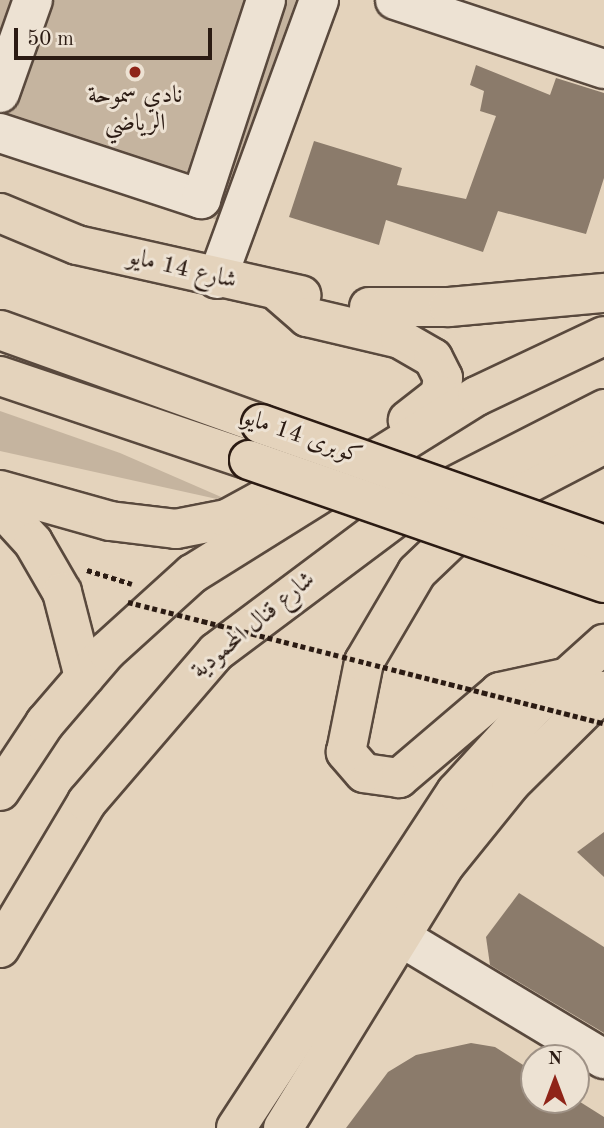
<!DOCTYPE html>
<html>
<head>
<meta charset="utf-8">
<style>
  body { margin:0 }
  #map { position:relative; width:604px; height:1128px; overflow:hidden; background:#e4d3bc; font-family:"Old Standard TT",Amiri,serif }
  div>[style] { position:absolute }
  .green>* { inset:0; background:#c5b49f }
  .building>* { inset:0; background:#8b7b6b }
  .path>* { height:4.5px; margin-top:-2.25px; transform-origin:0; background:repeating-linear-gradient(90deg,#2b1b13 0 5px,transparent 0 8.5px) }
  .roads { filter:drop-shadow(2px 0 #59493d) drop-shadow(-2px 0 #59493d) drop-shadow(0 2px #59493d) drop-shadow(0 -2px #59493d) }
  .minor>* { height:38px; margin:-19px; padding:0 19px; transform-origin:19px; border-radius:19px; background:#ede2d3 }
  .major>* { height:38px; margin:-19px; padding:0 19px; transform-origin:19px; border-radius:19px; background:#e4d3bc }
  .path-bridge>* { height:4.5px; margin-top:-2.25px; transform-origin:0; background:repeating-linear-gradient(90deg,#2b1b13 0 5px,transparent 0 8.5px) }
  .bridges { filter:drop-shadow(2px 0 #2b1b13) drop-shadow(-2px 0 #2b1b13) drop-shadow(0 2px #2b1b13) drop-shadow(0 -2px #2b1b13) }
  .major-bridge>* { height:38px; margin:-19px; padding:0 19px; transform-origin:19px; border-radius:19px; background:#e4d3bc }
  .dots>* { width:19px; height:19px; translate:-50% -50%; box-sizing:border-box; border:4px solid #ede2d3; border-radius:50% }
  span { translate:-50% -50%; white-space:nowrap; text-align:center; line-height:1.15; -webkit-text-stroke:6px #ede2d3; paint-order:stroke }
  .poi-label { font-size:24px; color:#2b1b13 }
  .street-label { font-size:24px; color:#2b1b13 }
  .north { position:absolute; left:520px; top:1044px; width:70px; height:70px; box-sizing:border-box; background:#ede2d3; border:2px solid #9f9286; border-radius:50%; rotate:0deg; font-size:19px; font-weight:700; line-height:28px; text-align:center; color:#2b1b13 }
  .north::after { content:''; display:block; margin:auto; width:24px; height:32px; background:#8f2418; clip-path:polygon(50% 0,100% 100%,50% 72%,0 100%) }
  .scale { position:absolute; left:14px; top:28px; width:198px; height:32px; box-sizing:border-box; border:4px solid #2b1b13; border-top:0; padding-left:9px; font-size:21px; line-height:24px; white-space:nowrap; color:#2b1b13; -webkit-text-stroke:5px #ede2d3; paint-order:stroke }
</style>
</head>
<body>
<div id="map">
  <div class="green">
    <i style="clip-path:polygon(0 0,296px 0,217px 220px,0 143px)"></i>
    <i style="clip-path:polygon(0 411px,120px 453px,235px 503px,0 451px)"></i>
  </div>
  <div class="building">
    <i style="clip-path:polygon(476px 65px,550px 95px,556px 78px,604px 93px,604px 178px,586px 234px,498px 211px,483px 252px,386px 220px,379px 245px,289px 217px,314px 141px,402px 168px,397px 185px,466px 199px,496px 116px,480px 111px,484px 91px,470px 85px)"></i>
    <i style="clip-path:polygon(604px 832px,604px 877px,577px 852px)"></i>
    <i style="clip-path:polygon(519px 893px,604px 947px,604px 1033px,490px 965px,486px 937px)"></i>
    <i style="clip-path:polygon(471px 1043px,495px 1047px,534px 1072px,534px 1100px,577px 1100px,604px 1117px,604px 1128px,346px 1128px,388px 1072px,416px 1055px)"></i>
  </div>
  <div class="path">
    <i style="left:87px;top:570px;width:47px;rotate:17.3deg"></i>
  </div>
  <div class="roads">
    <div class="minor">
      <i style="left:395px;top:0;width:220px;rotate:18.3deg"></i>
      <i style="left:0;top:93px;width:99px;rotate:-70.5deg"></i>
      <i style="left:0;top:133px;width:212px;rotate:18.2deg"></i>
      <i style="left:201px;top:199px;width:209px;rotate:-71.9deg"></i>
      <i style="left:217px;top:279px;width:297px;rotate:-69.9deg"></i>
      <i style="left:399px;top:936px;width:239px;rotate:31deg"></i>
    </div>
    <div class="major">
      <i style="left:0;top:213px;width:83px;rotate:22.6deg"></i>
      <i style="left:77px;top:245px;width:230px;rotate:12.6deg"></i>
      <i style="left:277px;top:291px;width:40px;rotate:41deg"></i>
      <i style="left:307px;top:317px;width:96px;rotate:13.3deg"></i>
      <i style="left:400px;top:339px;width:38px;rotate:30deg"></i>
      <i style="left:433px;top:358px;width:22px;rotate:63deg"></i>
      <i style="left:443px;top:378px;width:17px;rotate:100deg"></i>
      <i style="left:440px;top:395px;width:41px;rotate:142deg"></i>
      <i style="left:369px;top:307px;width:80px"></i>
      <i style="left:449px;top:307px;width:156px;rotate:-5.2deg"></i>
      <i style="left:0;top:330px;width:277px;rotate:19.8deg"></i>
      <i style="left:0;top:376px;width:263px;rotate:18.6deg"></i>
      <i style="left:0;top:490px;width:114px;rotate:15.7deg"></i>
      <i style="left:110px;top:521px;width:66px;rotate:6.9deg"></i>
      <i style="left:176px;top:529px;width:52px;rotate:-11.1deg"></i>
      <i style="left:227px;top:519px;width:48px;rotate:-28.7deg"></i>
      <i style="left:0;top:506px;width:49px;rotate:47.5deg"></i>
      <i style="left:33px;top:542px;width:58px;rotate:59.9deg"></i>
      <i style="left:62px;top:592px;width:88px;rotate:75.5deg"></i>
      <i style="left:564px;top:678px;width:66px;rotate:167.7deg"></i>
      <i style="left:500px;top:692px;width:133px;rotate:139.6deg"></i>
      <i style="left:399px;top:778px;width:35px;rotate:-172deg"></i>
      <i style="left:364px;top:773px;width:28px;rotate:-131deg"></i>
      <i style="left:346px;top:752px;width:92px;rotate:-78.7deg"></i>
      <i style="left:364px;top:662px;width:104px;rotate:-59.5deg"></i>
      <i style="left:417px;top:572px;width:97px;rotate:-43.7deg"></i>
      <i style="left:487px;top:505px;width:132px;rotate:-27.5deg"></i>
      <i style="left:0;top:791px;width:82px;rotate:-56.5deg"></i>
      <i style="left:45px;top:723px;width:95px;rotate:-49.3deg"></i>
      <i style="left:107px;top:651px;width:115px;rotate:-42.2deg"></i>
      <i style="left:192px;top:574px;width:336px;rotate:-32deg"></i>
      <i style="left:477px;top:396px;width:140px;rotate:-25.3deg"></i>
      <i style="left:0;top:948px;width:170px;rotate:-59.2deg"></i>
      <i style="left:87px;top:802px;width:198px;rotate:-49.3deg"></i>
      <i style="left:216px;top:652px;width:234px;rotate:-36.8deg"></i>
      <i style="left:403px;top:512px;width:226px;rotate:-27.1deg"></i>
      <i style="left:236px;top:1128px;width:402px;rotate:-56.8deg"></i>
      <i style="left:456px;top:792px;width:114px;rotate:-47.5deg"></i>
      <i style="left:533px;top:708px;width:96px;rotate:-42deg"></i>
      <i style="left:283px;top:1128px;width:308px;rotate:-58.4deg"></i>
      <i style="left:444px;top:866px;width:107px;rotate:-51.1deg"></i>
      <i style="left:511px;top:783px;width:131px;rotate:-44.7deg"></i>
    </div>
  </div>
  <div class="path-bridge">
    <i style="left:128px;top:602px;width:491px;rotate:14.3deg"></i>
  </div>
  <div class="bridges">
    <div class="major-bridge">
      <i style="left:261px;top:424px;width:364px;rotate:19.4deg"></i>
      <i style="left:249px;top:460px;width:376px;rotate:19.1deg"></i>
    </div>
  </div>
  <div class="dots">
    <i style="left:135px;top:72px;background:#8f2418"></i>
  </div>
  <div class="poi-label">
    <span style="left:135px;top:111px">نادي سموحة<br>الرياضي</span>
  </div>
  <div class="street-label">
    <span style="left:182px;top:270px;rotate:13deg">شارع 14 مايو</span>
    <span style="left:302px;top:438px;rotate:19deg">كوبرى 14 مايو</span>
    <span style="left:254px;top:626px;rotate:-40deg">شارع قنال المحمودية</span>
  </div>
  <div class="north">N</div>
  <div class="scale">50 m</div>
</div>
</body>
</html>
